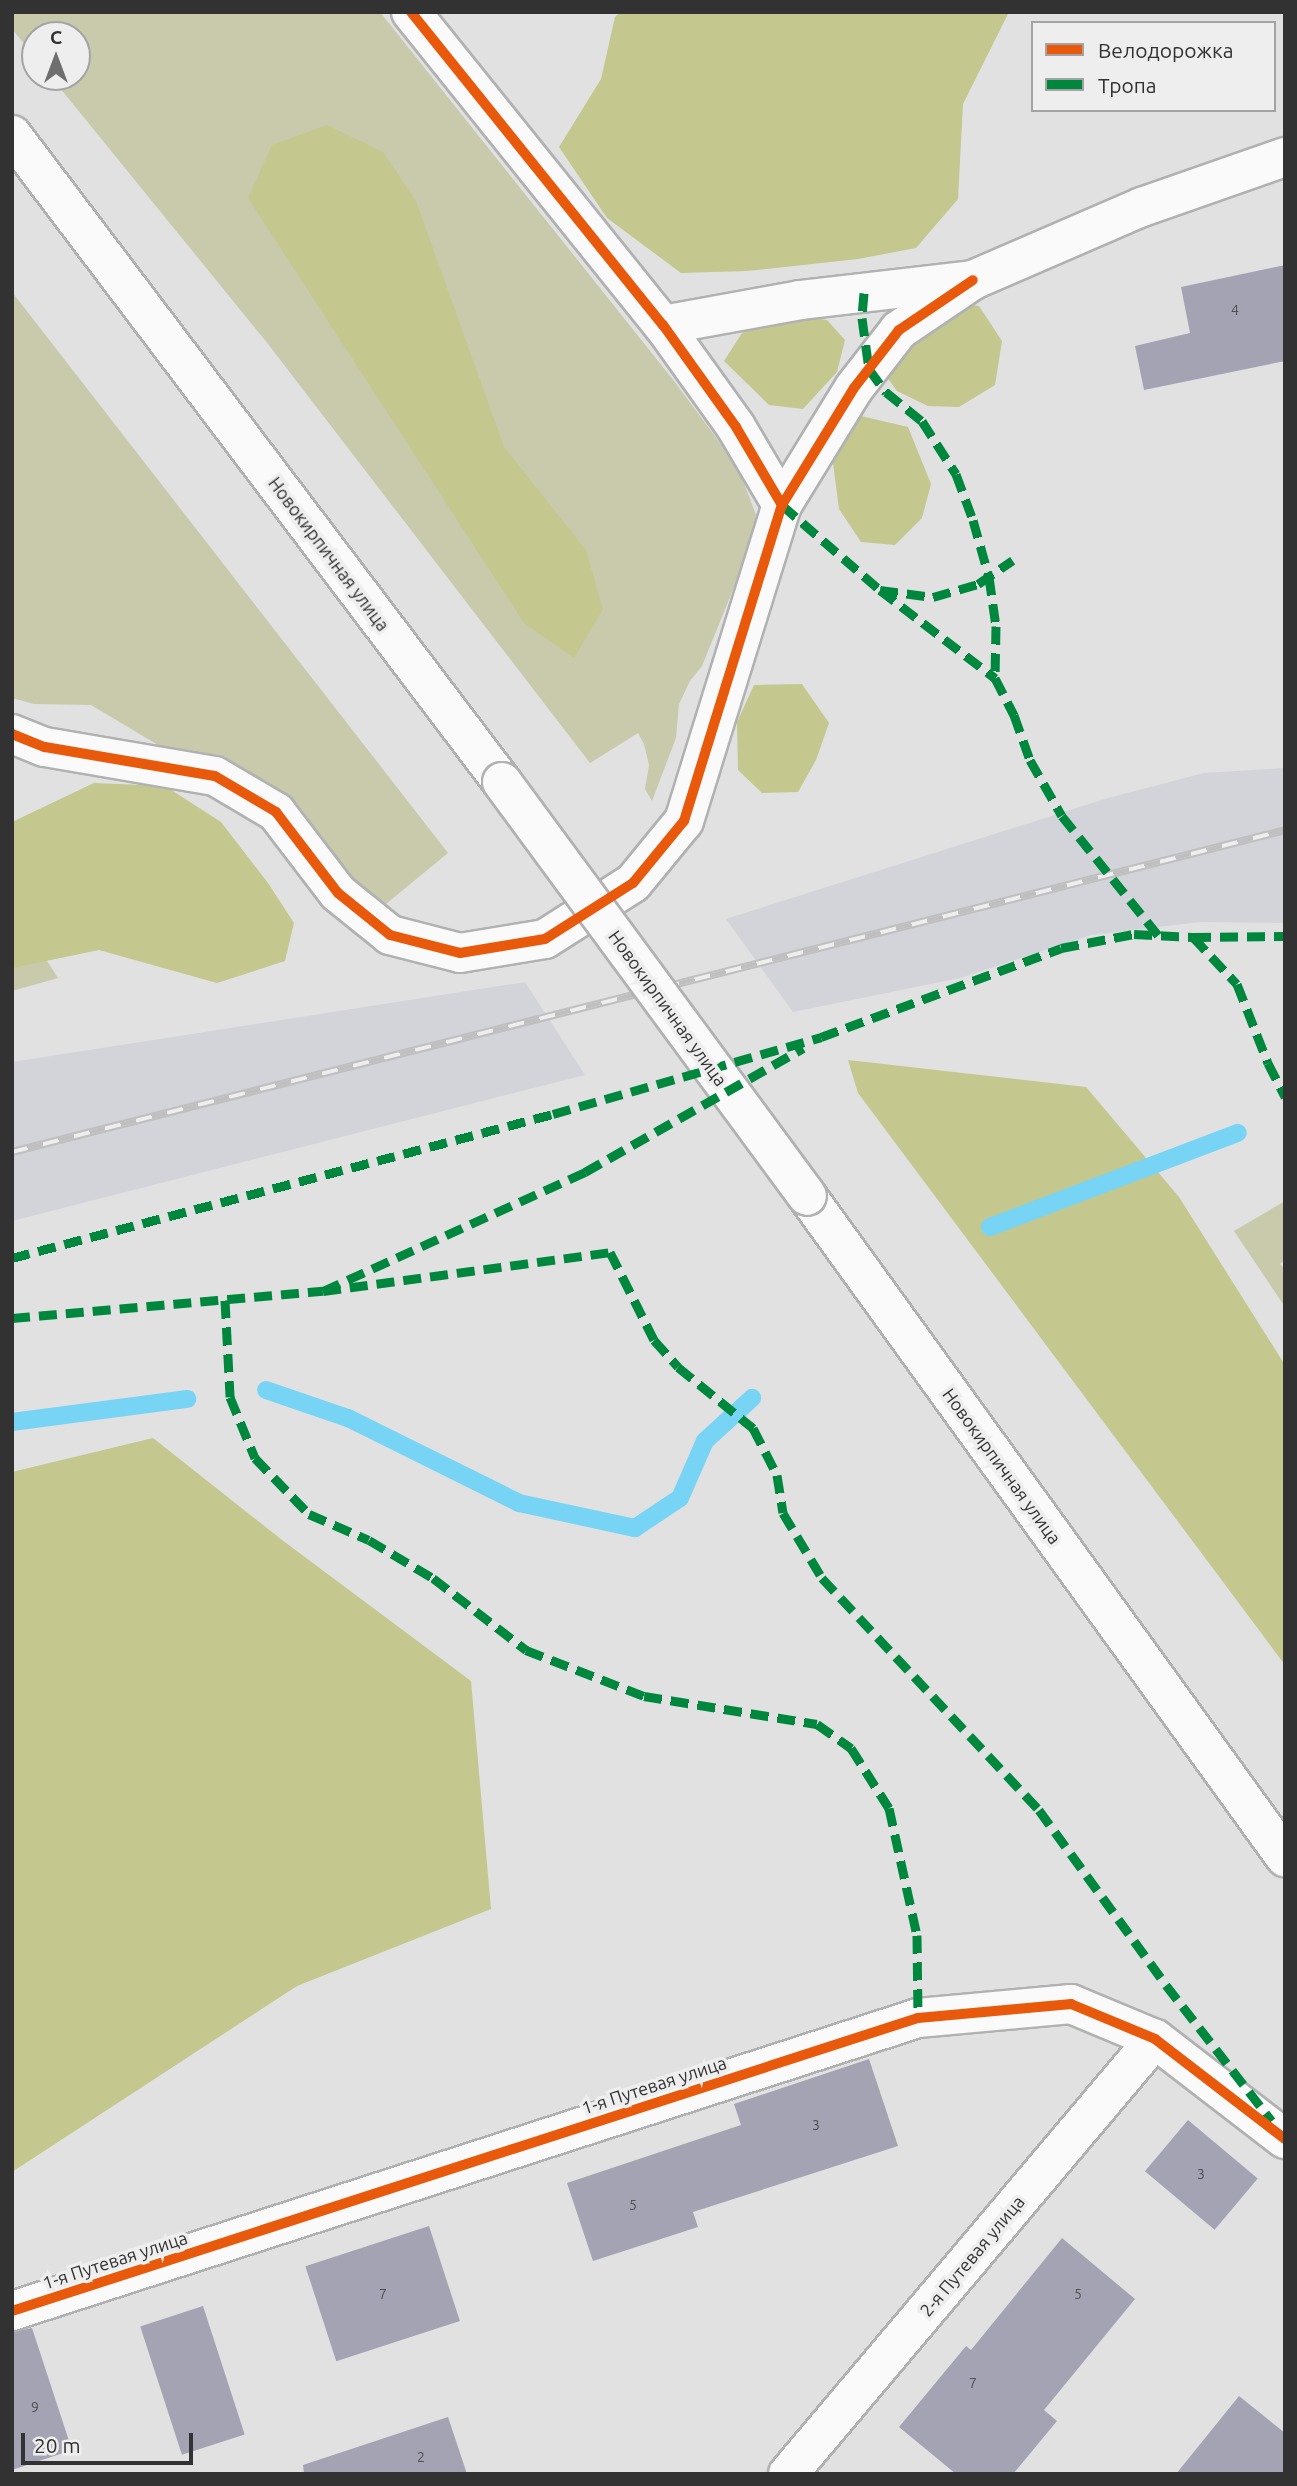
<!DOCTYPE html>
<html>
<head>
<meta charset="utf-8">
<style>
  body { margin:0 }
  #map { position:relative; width:1297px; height:2486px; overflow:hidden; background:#e1e1e2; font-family:Ubuntu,sans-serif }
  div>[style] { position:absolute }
  .built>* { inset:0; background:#d3d4d9 }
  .green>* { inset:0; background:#c8caab }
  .forest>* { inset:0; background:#c4c78e }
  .stream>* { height:18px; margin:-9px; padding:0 9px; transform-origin:9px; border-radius:9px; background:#78d4f4 }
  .building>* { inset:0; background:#a3a3b3; transform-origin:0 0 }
  .roads { filter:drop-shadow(2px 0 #b1b1b2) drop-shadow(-2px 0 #b1b1b2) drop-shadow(0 2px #b1b1b2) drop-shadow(0 -2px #b1b1b2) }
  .street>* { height:38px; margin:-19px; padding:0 19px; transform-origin:19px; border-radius:19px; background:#fafafb }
  .primary>* { height:38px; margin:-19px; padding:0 19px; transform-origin:19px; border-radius:19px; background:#fafafb }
  .rail>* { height:8px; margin-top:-4px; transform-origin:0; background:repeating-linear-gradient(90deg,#eeeeef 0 16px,#bfbfc0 0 32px); box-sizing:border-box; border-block:2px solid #bfbfc0 }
  .bridges { filter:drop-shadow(2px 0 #b1b1b2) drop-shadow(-2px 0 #b1b1b2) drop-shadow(0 2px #b1b1b2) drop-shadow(0 -2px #b1b1b2) }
  .primary-bridge>* { height:38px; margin:-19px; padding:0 19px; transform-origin:19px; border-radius:19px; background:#fafafb }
  .quiet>* { height:9px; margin-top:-4.5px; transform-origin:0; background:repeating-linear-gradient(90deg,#00873e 0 18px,transparent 0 27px) }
  .cycleway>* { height:10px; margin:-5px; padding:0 5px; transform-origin:5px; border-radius:5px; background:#e8590c }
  span { translate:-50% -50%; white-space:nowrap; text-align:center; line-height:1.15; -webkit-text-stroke:7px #eeeeef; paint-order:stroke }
  .number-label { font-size:14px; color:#4e4e53 }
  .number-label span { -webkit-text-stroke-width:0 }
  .street-label { font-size:18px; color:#323233 }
  .frame { position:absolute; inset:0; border:14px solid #323233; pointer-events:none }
  .legend { position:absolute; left:1031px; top:21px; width:245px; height:91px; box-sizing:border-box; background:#eeeeef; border:2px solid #a3a3a4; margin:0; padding:9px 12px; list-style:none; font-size:21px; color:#323233 }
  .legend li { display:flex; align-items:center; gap:14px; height:35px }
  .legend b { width:35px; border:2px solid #a3a3a4 }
  .north { position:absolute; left:21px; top:21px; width:70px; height:70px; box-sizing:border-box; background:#eeeeef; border:2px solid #a3a3a4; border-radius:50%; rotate:0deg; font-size:19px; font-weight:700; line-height:28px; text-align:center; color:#323233 }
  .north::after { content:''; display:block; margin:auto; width:24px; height:32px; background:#6f6f70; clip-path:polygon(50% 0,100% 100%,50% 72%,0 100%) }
  .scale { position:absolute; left:21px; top:2433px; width:172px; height:32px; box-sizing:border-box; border:4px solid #323233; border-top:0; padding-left:9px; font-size:21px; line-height:24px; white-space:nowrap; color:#323233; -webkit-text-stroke:5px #eeeeef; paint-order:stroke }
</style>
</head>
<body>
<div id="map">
  <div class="built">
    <i style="clip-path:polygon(1285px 768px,1285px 923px,1200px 922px,1091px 935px,960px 978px,793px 1012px,726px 919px,1108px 798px,1204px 773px)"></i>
    <i style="clip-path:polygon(525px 982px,585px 1075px,12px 1221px,12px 1062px)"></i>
  </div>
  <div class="green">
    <i style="clip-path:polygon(12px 12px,380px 12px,674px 381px,738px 467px,756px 515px,743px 565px,702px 666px,690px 681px,679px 704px,676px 738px,652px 801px,645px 789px,649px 765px,644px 744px,638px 733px,590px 763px,268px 344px,51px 77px,77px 77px,77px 35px,35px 35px,35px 57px,12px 29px)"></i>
    <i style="clip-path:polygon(12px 292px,448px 853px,375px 913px,285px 809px,163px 748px,91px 705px,34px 704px,12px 698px)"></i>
    <i style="clip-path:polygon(12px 906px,58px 978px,12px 991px)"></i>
    <i style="clip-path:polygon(1285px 1201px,1285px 1260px,1280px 1264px,1285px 1269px,1285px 1307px,1234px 1231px)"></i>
  </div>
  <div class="forest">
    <i style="clip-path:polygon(620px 12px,1009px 12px,963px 104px,958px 199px,916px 248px,858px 259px,747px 271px,681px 273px,607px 218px,559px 147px,601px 79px,615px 17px)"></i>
    <i style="clip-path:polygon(327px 125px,383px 152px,416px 201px,504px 447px,586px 550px,603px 609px,574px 658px,524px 623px,248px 198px,272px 145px)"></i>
    <i style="clip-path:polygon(929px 297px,979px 306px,1002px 341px,995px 385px,959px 407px,928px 406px,897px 391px,884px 373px,877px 328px,898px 306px)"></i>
    <i style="clip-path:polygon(783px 313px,827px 320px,845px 340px,837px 372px,803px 409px,769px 405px,724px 361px,742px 333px)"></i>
    <i style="clip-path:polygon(861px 416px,908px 427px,931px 484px,922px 518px,895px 545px,861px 542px,839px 509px,833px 463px)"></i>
    <i style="clip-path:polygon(802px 684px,829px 723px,816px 760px,798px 792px,762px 793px,738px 770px,737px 722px,754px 685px)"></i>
    <i style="clip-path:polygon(94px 783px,165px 786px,221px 822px,268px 883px,294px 923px,285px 961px,217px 983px,99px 950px,12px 968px,12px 822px)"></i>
    <i style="clip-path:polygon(848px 1060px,1086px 1087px,1179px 1197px,1285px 1365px,1285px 1665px,858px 1093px)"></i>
    <i style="clip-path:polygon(153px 1438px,282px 1540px,471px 1681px,491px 1909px,297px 1986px,12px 2172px,12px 1472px)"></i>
  </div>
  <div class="stream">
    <i style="left:990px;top:1227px;width:265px;rotate:-20.8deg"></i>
    <i style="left:266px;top:1390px;width:87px;rotate:18.9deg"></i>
    <i style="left:348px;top:1418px;width:191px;rotate:26.4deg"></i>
    <i style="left:519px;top:1503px;width:119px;rotate:12.2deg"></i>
    <i style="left:635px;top:1528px;width:54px;rotate:-33.7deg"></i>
    <i style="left:680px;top:1498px;width:62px;rotate:-66.3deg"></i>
    <i style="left:705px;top:1441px;width:64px;rotate:-42.5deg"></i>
    <i style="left:12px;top:1422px;width:177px;rotate:-7.5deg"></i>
  </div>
  <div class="building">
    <i style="clip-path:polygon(1285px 265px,1285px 361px,1144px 390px,1135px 346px,1190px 333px,1181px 287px)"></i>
    <i style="clip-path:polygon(869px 2059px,898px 2146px,693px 2212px,698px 2227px,593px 2261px,567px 2183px,741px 2125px,734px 2104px)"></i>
    <i style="left:1188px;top:2120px;width:91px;height:67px;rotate:40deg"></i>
    <i style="left:429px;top:2226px;width:100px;height:130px;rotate:72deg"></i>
    <i style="clip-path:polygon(1062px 2238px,1135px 2299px,1044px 2410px,1057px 2421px,1013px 2474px,956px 2474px,899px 2427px,966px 2346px,971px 2350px)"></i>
    <i style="left:203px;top:2306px;width:135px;height:66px;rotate:72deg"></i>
    <i style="clip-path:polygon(32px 2328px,72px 2450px,12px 2470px,12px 2332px)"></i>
    <i style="clip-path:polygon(1239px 2396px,1285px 2433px,1285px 2474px,1176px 2474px)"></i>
    <i style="clip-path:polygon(448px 2417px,467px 2474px,304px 2474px,303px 2465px)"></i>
  </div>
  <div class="roads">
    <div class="street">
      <i style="left:411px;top:12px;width:402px;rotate:51.2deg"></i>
      <i style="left:663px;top:325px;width:125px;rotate:54.4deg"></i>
      <i style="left:736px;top:427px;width:91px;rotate:59.5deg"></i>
      <i style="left:663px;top:325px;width:140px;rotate:-10.3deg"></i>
      <i style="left:801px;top:300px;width:173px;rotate:-6.6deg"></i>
      <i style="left:973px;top:280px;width:184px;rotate:-23.4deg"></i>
      <i style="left:1142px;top:207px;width:151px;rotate:-19.3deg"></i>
      <i style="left:12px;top:734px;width:35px;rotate:22deg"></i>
      <i style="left:45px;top:747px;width:172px;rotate:9.7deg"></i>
      <i style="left:215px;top:776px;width:71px;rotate:30.5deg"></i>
      <i style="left:276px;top:812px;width:102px;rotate:52.6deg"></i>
      <i style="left:338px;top:893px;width:67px;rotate:38.9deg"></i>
      <i style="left:390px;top:935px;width:72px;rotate:14.4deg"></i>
      <i style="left:460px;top:953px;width:86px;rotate:-9.4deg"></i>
      <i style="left:545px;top:939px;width:104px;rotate:-32.5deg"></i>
      <i style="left:633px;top:883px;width:80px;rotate:-50.6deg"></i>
      <i style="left:684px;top:821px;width:331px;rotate:-72.8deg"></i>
      <i style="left:782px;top:505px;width:137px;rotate:-58.4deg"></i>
      <i style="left:854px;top:388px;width:73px;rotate:-52.2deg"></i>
      <i style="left:899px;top:330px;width:89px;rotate:-34deg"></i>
      <i style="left:12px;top:2311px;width:952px;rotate:-17.92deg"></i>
      <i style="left:918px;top:2018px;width:154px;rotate:-5.2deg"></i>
      <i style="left:1071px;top:2004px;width:91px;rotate:22.6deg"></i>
      <i style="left:1155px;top:2039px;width:164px;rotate:37.6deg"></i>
      <i style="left:788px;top:2474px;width:569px;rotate:-49.85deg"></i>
    </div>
    <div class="primary">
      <i style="left:12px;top:135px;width:812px;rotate:52.86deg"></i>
      <i style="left:807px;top:1196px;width:816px;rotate:54.13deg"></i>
    </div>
  </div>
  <div class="rail">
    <i style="left:12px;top:1152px;width:1313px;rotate:-14.19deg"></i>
  </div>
  <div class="bridges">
    <div class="primary-bridge">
      <i style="left:502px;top:782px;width:514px;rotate:53.62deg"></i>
    </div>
  </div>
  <div class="quiet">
    <i style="left:864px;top:293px;width:25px;rotate:95deg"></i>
    <i style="left:862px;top:318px;width:51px;rotate:82.2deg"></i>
    <i style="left:869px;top:369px;width:29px;rotate:54deg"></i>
    <i style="left:886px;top:392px;width:46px;rotate:38.9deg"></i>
    <i style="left:922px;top:421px;width:63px;rotate:57.3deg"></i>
    <i style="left:956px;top:474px;width:49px;rotate:69.7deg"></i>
    <i style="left:973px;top:520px;width:59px;rotate:74.3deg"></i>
    <i style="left:989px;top:577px;width:49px;rotate:81.9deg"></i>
    <i style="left:996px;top:626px;width:52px;rotate:91.1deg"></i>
    <i style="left:782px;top:505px;width:130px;rotate:40.9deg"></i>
    <i style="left:880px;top:590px;width:53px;rotate:7.5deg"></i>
    <i style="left:933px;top:597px;width:47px;rotate:-16.1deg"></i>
    <i style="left:978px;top:584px;width:42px;rotate:-34.4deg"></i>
    <i style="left:880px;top:590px;width:145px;rotate:37.4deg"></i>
    <i style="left:995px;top:678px;width:42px;rotate:62.8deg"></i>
    <i style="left:1014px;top:715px;width:48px;rotate:70.4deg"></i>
    <i style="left:1030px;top:760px;width:64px;rotate:60.3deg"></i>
    <i style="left:1062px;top:816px;width:153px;rotate:51.1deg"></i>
    <i style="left:1193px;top:937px;width:92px;rotate:-0.6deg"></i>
    <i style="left:12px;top:1258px;width:560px;rotate:-14.91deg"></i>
    <i style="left:553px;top:1114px;width:279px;rotate:-16deg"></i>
    <i style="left:821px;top:1037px;width:256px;rotate:-20.3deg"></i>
    <i style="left:1061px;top:948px;width:74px;rotate:-10.9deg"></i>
    <i style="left:1134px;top:934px;width:59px;rotate:2.9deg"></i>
    <i style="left:1193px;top:937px;width:64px;rotate:46.9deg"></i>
    <i style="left:1237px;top:984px;width:85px;rotate:68.6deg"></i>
    <i style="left:1268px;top:1063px;width:38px;rotate:63deg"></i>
    <i style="left:323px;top:1291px;width:290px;rotate:-7.7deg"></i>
    <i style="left:610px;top:1252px;width:98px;rotate:63.4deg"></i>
    <i style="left:654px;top:1340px;width:36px;rotate:48deg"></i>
    <i style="left:678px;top:1367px;width:97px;rotate:39.1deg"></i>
    <i style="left:753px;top:1428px;width:53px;rotate:62.9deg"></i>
    <i style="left:777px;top:1475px;width:38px;rotate:81deg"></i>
    <i style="left:783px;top:1513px;width:76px;rotate:59deg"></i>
    <i style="left:822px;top:1578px;width:318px;rotate:46.9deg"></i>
    <i style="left:1039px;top:1810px;width:216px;rotate:54deg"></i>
    <i style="left:1166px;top:1985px;width:172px;rotate:52.1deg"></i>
    <i style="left:225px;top:1300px;width:97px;rotate:87deg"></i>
    <i style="left:230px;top:1397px;width:66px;rotate:67.7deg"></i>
    <i style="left:255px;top:1458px;width:78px;rotate:46deg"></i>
    <i style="left:309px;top:1514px;width:65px;rotate:23.4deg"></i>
    <i style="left:369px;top:1540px;width:74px;rotate:30.7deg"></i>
    <i style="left:433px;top:1578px;width:118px;rotate:37.7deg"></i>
    <i style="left:526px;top:1650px;width:127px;rotate:21.3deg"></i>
    <i style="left:644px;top:1696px;width:175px;rotate:9.2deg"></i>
    <i style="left:817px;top:1724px;width:42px;rotate:35.2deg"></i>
    <i style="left:851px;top:1748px;width:71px;rotate:57.7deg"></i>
    <i style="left:889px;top:1808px;width:130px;rotate:77.6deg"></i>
    <i style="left:917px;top:1935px;width:83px;rotate:89.3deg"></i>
    <i style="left:12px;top:1318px;width:312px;rotate:-5deg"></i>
    <i style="left:323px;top:1291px;width:288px;rotate:-24.4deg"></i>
    <i style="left:585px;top:1172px;width:251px;rotate:-29.6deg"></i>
  </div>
  <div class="cycleway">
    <i style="left:411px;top:12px;width:402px;rotate:51.2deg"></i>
    <i style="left:663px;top:325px;width:125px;rotate:54.4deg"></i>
    <i style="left:736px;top:427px;width:91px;rotate:59.5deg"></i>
    <i style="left:12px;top:734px;width:35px;rotate:22deg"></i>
    <i style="left:45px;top:747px;width:172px;rotate:9.7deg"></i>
    <i style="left:215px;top:776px;width:71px;rotate:30.5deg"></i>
    <i style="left:276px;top:812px;width:102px;rotate:52.6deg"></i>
    <i style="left:338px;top:893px;width:67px;rotate:38.9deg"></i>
    <i style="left:390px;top:935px;width:72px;rotate:14.4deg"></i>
    <i style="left:460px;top:953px;width:86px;rotate:-9.4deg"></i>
    <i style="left:545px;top:939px;width:104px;rotate:-32.5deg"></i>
    <i style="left:633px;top:883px;width:80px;rotate:-50.6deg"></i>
    <i style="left:684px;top:821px;width:331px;rotate:-72.8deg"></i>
    <i style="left:782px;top:505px;width:137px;rotate:-58.4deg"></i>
    <i style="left:854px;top:388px;width:73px;rotate:-52.2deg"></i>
    <i style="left:899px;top:330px;width:89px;rotate:-34deg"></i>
    <i style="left:12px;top:2311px;width:952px;rotate:-17.92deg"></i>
    <i style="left:918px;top:2018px;width:154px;rotate:-5.2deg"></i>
    <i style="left:1071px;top:2004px;width:91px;rotate:22.6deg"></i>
    <i style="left:1155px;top:2039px;width:164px;rotate:37.6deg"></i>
  </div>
  <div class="number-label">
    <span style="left:1235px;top:310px">4</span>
    <span style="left:816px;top:2125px">3</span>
    <span style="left:1201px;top:2174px">3</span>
    <span style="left:633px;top:2205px">5</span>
    <span style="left:383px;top:2294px">7</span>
    <span style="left:1078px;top:2294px">5</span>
    <span style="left:973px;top:2383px">7</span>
    <span style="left:35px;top:2407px">9</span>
    <span style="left:421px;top:2457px">2</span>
  </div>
  <div class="street-label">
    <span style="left:329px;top:554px;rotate:53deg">Новокирпичная улица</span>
    <span style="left:668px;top:1008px;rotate:54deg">Новокирпичная улица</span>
    <span style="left:1002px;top:1466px;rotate:54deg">Новокирпичная улица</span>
    <span style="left:654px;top:2085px;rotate:-18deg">1-я Путевая улица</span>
    <span style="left:972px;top:2256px;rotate:-50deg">2-я Путевая улица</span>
    <span style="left:115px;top:2260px;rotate:-18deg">1-я Путевая улица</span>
  </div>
  <div class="frame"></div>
  <ul class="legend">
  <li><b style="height:9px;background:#e8590c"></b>Велодорожка</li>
  <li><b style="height:9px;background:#00873e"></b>Тропа</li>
  </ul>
  <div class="north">С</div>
  <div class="scale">20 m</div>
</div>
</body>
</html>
